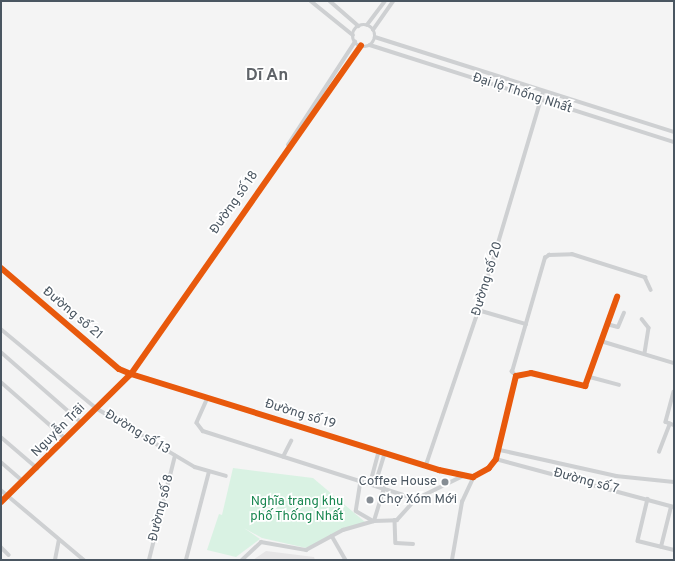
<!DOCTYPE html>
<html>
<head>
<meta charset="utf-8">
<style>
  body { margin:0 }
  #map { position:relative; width:675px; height:561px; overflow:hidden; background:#f4f4f4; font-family:Overpass,sans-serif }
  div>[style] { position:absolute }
  .education>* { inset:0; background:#e6e5e6 }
  .green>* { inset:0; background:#d9f2e3 }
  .minor>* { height:3.5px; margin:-1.75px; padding:0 1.75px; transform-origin:1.75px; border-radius:1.75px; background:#ced0d2 }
  .minor>.ring { margin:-1.75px; padding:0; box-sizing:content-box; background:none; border:3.5px solid #ced0d2; border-radius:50% }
  .cycleway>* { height:6px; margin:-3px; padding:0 3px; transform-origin:3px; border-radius:3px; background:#e8590c }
  .dots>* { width:11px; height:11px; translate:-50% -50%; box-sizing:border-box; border:2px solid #fff; border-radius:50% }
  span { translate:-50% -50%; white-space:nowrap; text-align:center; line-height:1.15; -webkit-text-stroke:3.5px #fff; paint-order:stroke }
  .street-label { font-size:13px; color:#4a5661 }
  .poi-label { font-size:13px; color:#4a5661 }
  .right { translate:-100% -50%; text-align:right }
  .left { translate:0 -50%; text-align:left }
  .park-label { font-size:13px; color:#17864f }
  .district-label { font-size:17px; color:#5f6368; font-weight:700 }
  .frame { position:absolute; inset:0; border:2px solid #4a5661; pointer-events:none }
</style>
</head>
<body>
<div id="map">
  <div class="education">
    <i style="clip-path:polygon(266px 551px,314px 557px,315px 560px,253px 560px)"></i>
  </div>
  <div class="green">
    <i style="clip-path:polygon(233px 468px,313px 478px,365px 522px,306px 548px,262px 538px,244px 528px,260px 539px,236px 557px,207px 550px,219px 514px,222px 515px)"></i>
  </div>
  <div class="minor">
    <i style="left:311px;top:1px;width:54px;rotate:39deg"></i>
    <i style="left:330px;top:1px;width:38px;rotate:41deg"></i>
    <i style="left:367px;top:25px;width:30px;rotate:-53deg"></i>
    <i class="ring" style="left:353px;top:25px;width:18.5px;height:18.5px"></i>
    <i style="left:373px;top:30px;width:35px;rotate:-55deg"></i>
    <i style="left:375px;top:37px;width:314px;rotate:17.6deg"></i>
    <i style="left:370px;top:45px;width:319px;rotate:17.7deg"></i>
    <i style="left:288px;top:145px;width:123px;rotate:-57deg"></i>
    <i style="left:1px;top:268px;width:155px;rotate:40.6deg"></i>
    <i style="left:119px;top:369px;width:13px;rotate:23deg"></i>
    <i style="left:131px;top:374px;width:323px;rotate:17.3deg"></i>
    <i style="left:439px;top:470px;width:35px;rotate:12deg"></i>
    <i style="left:473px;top:477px;width:18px;rotate:-29deg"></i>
    <i style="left:489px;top:468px;width:11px;rotate:-52deg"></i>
    <i style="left:496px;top:459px;width:85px;rotate:-76.5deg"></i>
    <i style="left:516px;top:376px;width:15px;rotate:-11deg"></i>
    <i style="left:531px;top:373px;width:56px;rotate:13.5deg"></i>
    <i style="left:585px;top:386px;width:95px;rotate:-70.2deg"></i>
    <i style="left:478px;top:310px;width:50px;rotate:16.3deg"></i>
    <i style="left:642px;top:319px;width:11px;rotate:52deg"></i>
    <i style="left:649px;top:328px;width:26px;rotate:99deg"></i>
    <i style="left:607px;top:324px;width:11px;rotate:15deg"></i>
    <i style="left:618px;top:327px;width:15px;rotate:-67deg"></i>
    <i style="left:1px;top:329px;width:124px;rotate:39.7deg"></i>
    <i style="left:96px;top:408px;width:115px;rotate:30.8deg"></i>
    <i style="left:195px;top:467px;width:32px;rotate:16deg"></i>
    <i style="left:601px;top:341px;width:76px;rotate:16.8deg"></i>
    <i style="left:1px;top:352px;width:108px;rotate:41.2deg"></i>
    <i style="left:516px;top:376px;width:6px;rotate:-135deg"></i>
    <i style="left:512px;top:372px;width:119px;rotate:-73.9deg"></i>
    <i style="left:545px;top:258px;width:5px;rotate:-37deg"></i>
    <i style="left:549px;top:255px;width:23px;rotate:-2deg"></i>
    <i style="left:572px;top:254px;width:77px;rotate:17.5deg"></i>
    <i style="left:645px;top:277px;width:14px;rotate:65deg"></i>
    <i style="left:590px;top:377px;width:30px;rotate:15deg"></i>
    <i style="left:1px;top:382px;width:86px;rotate:41.2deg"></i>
    <i style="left:674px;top:392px;width:31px;rotate:105deg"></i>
    <i style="left:666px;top:422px;width:9px;rotate:21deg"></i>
    <i style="left:208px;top:398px;width:27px;rotate:114deg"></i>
    <i style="left:197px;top:423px;width:10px;rotate:53deg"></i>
    <i style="left:203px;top:431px;width:224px;rotate:17.7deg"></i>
    <i style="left:1px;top:437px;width:48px;rotate:40.7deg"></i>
    <i style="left:500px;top:450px;width:119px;rotate:12.6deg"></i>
    <i style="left:616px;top:476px;width:58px;rotate:5.9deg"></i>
    <i style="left:659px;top:452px;width:30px;rotate:-69deg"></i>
    <i style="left:283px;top:457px;width:18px;rotate:-63deg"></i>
    <i style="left:496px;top:459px;width:184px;rotate:15.1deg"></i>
    <i style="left:1px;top:462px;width:29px;rotate:41deg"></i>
    <i style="left:426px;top:465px;width:156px;rotate:-71.3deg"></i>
    <i style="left:476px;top:317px;width:235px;rotate:-73.4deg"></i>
    <i style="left:361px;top:481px;width:30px;rotate:99deg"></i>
    <i style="left:356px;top:511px;width:20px;rotate:30deg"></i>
    <i style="left:370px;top:484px;width:34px;rotate:-75deg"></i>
    <i style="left:375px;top:485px;width:34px;rotate:-73deg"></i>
    <i style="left:1px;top:490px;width:109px;rotate:40.1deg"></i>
    <i style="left:648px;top:499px;width:43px;rotate:103.4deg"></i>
    <i style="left:638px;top:541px;width:37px;rotate:14deg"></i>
    <i style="left:1px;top:502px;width:182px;rotate:-44.6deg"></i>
    <i style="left:131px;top:374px;width:401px;rotate:-55deg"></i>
    <i style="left:395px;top:520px;width:23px;rotate:88deg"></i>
    <i style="left:396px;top:543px;width:17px;rotate:3deg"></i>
    <i style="left:374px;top:521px;width:34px;rotate:-73deg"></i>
    <i style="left:332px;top:536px;width:28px;rotate:60deg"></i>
    <i style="left:1px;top:547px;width:11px;rotate:45deg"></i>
    <i style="left:661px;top:547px;width:41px;rotate:-76deg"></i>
    <i style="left:55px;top:560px;width:20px;rotate:-79deg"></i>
    <i style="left:149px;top:560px;width:107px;rotate:-76deg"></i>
    <i style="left:186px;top:560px;width:91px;rotate:-75.4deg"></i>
    <i style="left:242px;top:560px;width:26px;rotate:-43deg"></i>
    <i style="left:261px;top:542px;width:46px;rotate:10.1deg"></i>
    <i style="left:306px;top:550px;width:42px;rotate:-28.4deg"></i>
    <i style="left:343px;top:530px;width:32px;rotate:-16deg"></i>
    <i style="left:374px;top:521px;width:23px;rotate:-2deg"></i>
    <i style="left:397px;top:520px;width:28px;rotate:-48deg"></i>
    <i style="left:416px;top:499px;width:52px;rotate:-26.1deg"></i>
    <i style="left:452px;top:560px;width:59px;rotate:-80.2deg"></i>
    <i style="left:462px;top:502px;width:29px;rotate:-65deg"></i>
  </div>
  <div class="cycleway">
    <i style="left:1px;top:268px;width:155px;rotate:40.6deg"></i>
    <i style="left:119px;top:369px;width:13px;rotate:23deg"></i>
    <i style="left:131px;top:374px;width:323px;rotate:17.3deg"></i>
    <i style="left:439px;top:470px;width:35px;rotate:12deg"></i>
    <i style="left:473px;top:477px;width:18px;rotate:-29deg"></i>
    <i style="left:489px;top:468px;width:11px;rotate:-52deg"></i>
    <i style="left:496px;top:459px;width:85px;rotate:-76.5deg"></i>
    <i style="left:516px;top:376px;width:15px;rotate:-11deg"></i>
    <i style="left:531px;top:373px;width:56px;rotate:13.5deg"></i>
    <i style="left:585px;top:386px;width:95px;rotate:-70.2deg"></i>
    <i style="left:1px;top:502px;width:182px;rotate:-44.6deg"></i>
    <i style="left:131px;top:374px;width:401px;rotate:-55deg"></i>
  </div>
  <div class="dots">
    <i style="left:445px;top:482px;background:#868d94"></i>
    <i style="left:370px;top:500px;background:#868d94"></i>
  </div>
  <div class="street-label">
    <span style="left:522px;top:94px;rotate:18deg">Đại lộ Thống Nhất</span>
    <span style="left:235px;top:203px;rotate:-55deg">Đường số 18</span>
    <span style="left:488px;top:279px;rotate:-73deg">Đường số 20</span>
    <span style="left:72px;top:314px;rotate:40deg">Đường số 21</span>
    <span style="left:300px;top:415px;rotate:17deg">Đường số 19</span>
    <span style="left:59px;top:431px;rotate:-45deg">Nguyễn Trãi</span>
    <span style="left:137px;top:433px;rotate:31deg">Đường số 13</span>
    <span style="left:586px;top:482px;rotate:15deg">Đường số 7</span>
    <span style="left:162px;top:508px;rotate:-76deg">Đường số 8</span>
  </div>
  <div class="poi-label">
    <span class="right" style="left:437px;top:482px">Coffee House</span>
    <span class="left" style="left:378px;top:500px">Chợ Xóm Mới</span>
  </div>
  <div class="park-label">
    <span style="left:297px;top:510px">Nghĩa trang khu<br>phố Thống Nhất</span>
  </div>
  <div class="district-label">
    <span style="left:267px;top:77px">Dĩ An</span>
  </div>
  <div class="frame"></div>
</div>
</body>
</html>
